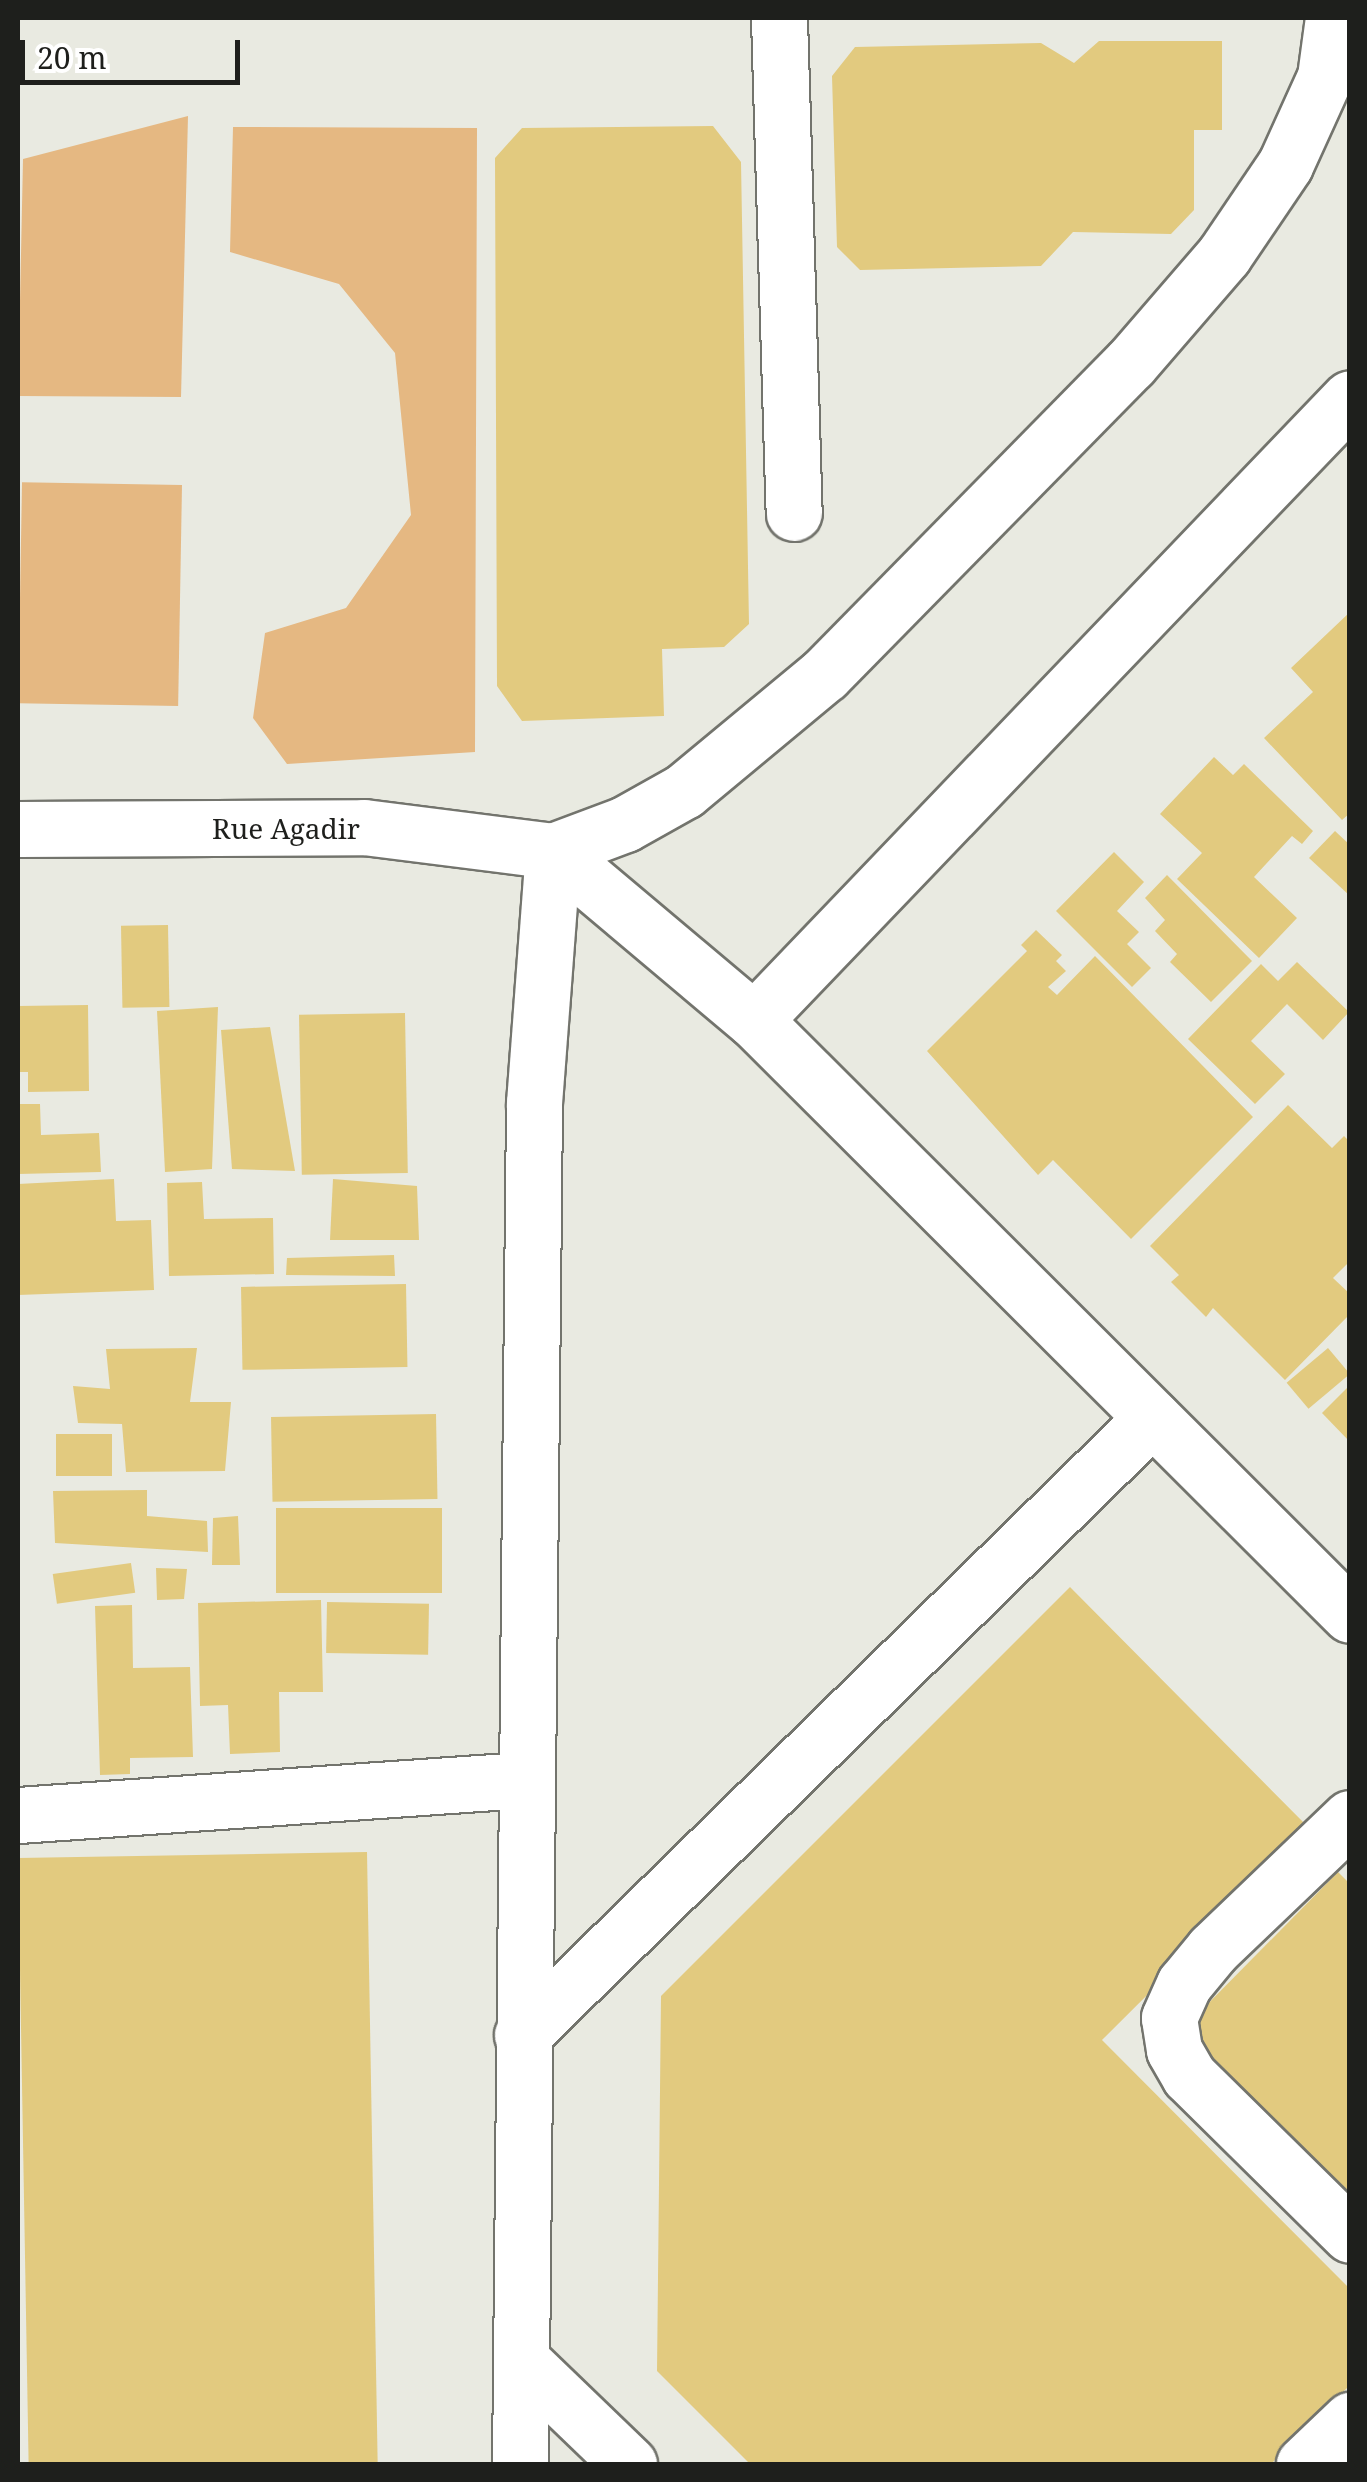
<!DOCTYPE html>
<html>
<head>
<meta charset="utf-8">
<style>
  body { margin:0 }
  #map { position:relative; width:1367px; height:2482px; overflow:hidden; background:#e9eae1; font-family:"Noto Serif",serif }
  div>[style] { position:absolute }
  .green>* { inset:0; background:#e5b882; transform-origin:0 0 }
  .building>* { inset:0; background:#e2ca7f; transform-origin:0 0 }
  .roads { filter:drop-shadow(2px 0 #73746d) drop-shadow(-2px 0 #73746d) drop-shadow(0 2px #73746d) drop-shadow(0 -2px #73746d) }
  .street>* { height:55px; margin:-27.5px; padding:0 27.5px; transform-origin:27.5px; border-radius:27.5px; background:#fff }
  span { translate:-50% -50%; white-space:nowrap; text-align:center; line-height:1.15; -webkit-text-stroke:8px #fff; paint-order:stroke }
  .street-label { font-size:28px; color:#1e1f1c }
  .frame { position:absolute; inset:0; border:20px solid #1e1f1c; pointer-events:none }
  .scale { position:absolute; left:20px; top:40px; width:220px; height:45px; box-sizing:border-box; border:5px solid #1e1f1c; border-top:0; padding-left:12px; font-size:30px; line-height:35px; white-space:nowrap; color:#1e1f1c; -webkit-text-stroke:8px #fff; paint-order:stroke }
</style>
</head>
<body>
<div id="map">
  <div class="green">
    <i style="clip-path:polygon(188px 116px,181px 397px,18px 396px,23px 159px)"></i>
    <i style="clip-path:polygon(233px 127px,477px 128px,475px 752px,287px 764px,253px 718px,265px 633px,346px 608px,411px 515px,395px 353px,339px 284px,230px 252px)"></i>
    <i style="left:182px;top:485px;width:221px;height:160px;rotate:91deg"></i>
  </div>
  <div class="building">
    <i style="clip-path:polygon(1099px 41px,1222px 41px,1222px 130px,1194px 130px,1194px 210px,1171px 234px,1073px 232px,1041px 266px,860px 270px,837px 247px,832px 76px,855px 47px,1041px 43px,1074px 63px)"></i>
    <i style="clip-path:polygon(713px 126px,741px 162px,749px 624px,724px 647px,662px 649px,664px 716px,522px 721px,497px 686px,495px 158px,522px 128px)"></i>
    <i style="clip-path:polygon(1350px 612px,1350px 813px,1342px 820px,1264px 738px,1313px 692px,1291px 668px)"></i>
    <i style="clip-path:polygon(1214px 757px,1233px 775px,1244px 764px,1313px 831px,1302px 844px,1292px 836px,1254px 877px,1297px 918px,1259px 958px,1177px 879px,1202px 853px,1160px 814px)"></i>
    <i style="clip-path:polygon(1335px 831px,1350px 845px,1350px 896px,1309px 858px)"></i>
    <i style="clip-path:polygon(1114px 852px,1144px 882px,1117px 911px,1139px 932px,1127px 944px,1151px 968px,1132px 987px,1056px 911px)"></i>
    <i style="clip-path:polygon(1167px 875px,1252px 961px,1211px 1002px,1170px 962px,1177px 954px,1155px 931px,1165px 920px,1145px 898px)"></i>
    <i style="left:168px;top:925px;width:82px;height:47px;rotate:89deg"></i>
    <i style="clip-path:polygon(1036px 930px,1062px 955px,1056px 961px,1066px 971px,1048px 987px,1057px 995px,1095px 956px,1253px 1117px,1131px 1239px,1053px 1160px,1038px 1175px,927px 1051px,1027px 951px,1021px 945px)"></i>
    <i style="clip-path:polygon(1297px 962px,1349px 1012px,1323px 1040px,1287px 1004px,1251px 1041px,1285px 1074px,1255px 1104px,1188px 1039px,1261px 964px,1278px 981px)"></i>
    <i style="clip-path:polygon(88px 1005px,89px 1091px,28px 1092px,28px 1072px,18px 1072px,18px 1006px)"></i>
    <i style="clip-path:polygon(218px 1007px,212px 1169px,165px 1172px,157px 1011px)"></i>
    <i style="left:405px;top:1013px;width:160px;height:106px;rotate:89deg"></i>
    <i style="clip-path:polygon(270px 1027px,295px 1171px,232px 1169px,221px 1030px)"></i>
    <i style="clip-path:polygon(18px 1104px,40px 1104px,41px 1135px,99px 1133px,101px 1172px,18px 1174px)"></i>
    <i style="clip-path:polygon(1288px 1105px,1332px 1148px,1344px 1136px,1350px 1142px,1350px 1261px,1333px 1278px,1350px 1294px,1350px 1314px,1285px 1380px,1213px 1308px,1206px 1317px,1171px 1282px,1179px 1275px,1150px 1246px)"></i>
    <i style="clip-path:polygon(114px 1179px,116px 1221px,151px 1220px,154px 1290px,18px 1295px,18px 1184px)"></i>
    <i style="clip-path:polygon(333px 1179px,417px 1186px,419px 1240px,330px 1240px)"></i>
    <i style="clip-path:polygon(202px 1182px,204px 1219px,273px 1218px,274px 1274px,169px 1276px,167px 1183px)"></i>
    <i style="clip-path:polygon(394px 1255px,395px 1276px,286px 1275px,287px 1258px)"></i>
    <i style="left:406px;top:1284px;width:83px;height:165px;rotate:89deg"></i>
    <i style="clip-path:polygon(197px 1348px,190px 1402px,231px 1402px,225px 1471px,126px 1472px,122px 1424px,78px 1423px,73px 1386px,110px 1389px,106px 1349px)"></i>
    <i style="left:1328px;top:1348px;width:34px;height:54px;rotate:50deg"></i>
    <i style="clip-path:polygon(1350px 1385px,1350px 1442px,1322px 1413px)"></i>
    <i style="left:436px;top:1414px;width:85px;height:165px;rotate:89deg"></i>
    <i style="left:56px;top:1434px;width:56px;height:42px"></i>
    <i style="clip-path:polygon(147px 1490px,147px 1516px,207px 1521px,208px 1552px,55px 1543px,53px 1491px)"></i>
    <i style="left:442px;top:1508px;width:85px;height:166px;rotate:90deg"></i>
    <i style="clip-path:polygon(238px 1516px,240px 1565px,212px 1565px,213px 1518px)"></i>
    <i style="left:131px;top:1563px;width:30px;height:79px;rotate:82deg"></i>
    <i style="clip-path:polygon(156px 1568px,187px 1569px,184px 1599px,157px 1600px)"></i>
    <i style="clip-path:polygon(1070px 1587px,1312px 1831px,1102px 2040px,1350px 2289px,1350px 2385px,1271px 2464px,750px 2464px,657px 2371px,661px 1996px)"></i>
    <i style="clip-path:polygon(321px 1600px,323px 1692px,279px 1692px,280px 1752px,230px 1754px,228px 1705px,200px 1706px,198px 1603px)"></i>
    <i style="left:327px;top:1602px;width:102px;height:51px;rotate:1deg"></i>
    <i style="clip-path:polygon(132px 1605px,133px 1668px,190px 1667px,193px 1757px,130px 1758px,130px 1774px,100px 1775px,95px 1606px)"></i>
    <i style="left:367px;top:1852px;width:612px;height:349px;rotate:89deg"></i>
    <i style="clip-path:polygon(1338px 1872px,1350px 1884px,1350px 2196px,1183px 2029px)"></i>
  </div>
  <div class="roads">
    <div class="street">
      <i style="left:779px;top:18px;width:495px;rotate:88.3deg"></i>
      <i style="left:18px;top:829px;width:346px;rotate:-0.3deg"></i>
      <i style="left:364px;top:827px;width:191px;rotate:7.2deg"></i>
      <i style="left:553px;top:851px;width:77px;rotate:-20.6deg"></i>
      <i style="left:625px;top:824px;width:68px;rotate:-29.2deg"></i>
      <i style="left:684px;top:791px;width:183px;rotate:-39.7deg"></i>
      <i style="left:825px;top:674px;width:435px;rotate:-45.5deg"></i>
      <i style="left:1130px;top:364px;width:144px;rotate:-49.2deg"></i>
      <i style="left:1224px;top:255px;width:109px;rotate:-55.9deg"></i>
      <i style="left:1285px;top:165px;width:97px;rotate:-65.6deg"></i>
      <i style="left:1325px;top:77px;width:60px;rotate:-82.3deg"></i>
      <i style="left:553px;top:851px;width:263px;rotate:40.1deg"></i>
      <i style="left:754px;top:1020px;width:842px;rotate:44.95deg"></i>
      <i style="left:754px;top:1020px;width:861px;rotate:-46.22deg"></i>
      <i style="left:18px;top:1815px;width:505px;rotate:-3.97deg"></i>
      <i style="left:1350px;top:1818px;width:190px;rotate:136.3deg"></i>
      <i style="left:1213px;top:1949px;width:45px;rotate:129.6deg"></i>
      <i style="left:1184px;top:1984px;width:37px;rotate:114deg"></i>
      <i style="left:1169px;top:2018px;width:32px;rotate:81deg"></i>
      <i style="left:1174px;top:2050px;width:30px;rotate:60deg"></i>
      <i style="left:1189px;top:2076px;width:226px;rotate:44.6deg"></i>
      <i style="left:522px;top:2035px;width:882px;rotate:-44.4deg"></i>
      <i style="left:523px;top:2362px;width:147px;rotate:43.9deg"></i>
      <i style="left:520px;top:2464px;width:1361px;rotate:-89.41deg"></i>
      <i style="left:534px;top:1103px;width:253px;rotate:-85.7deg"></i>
      <i style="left:1304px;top:2464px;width:64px;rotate:-43.7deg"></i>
    </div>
  </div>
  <div class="street-label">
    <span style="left:286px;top:828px">Rue Agadir</span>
  </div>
  <div class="frame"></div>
  <div class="scale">20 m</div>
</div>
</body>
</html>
